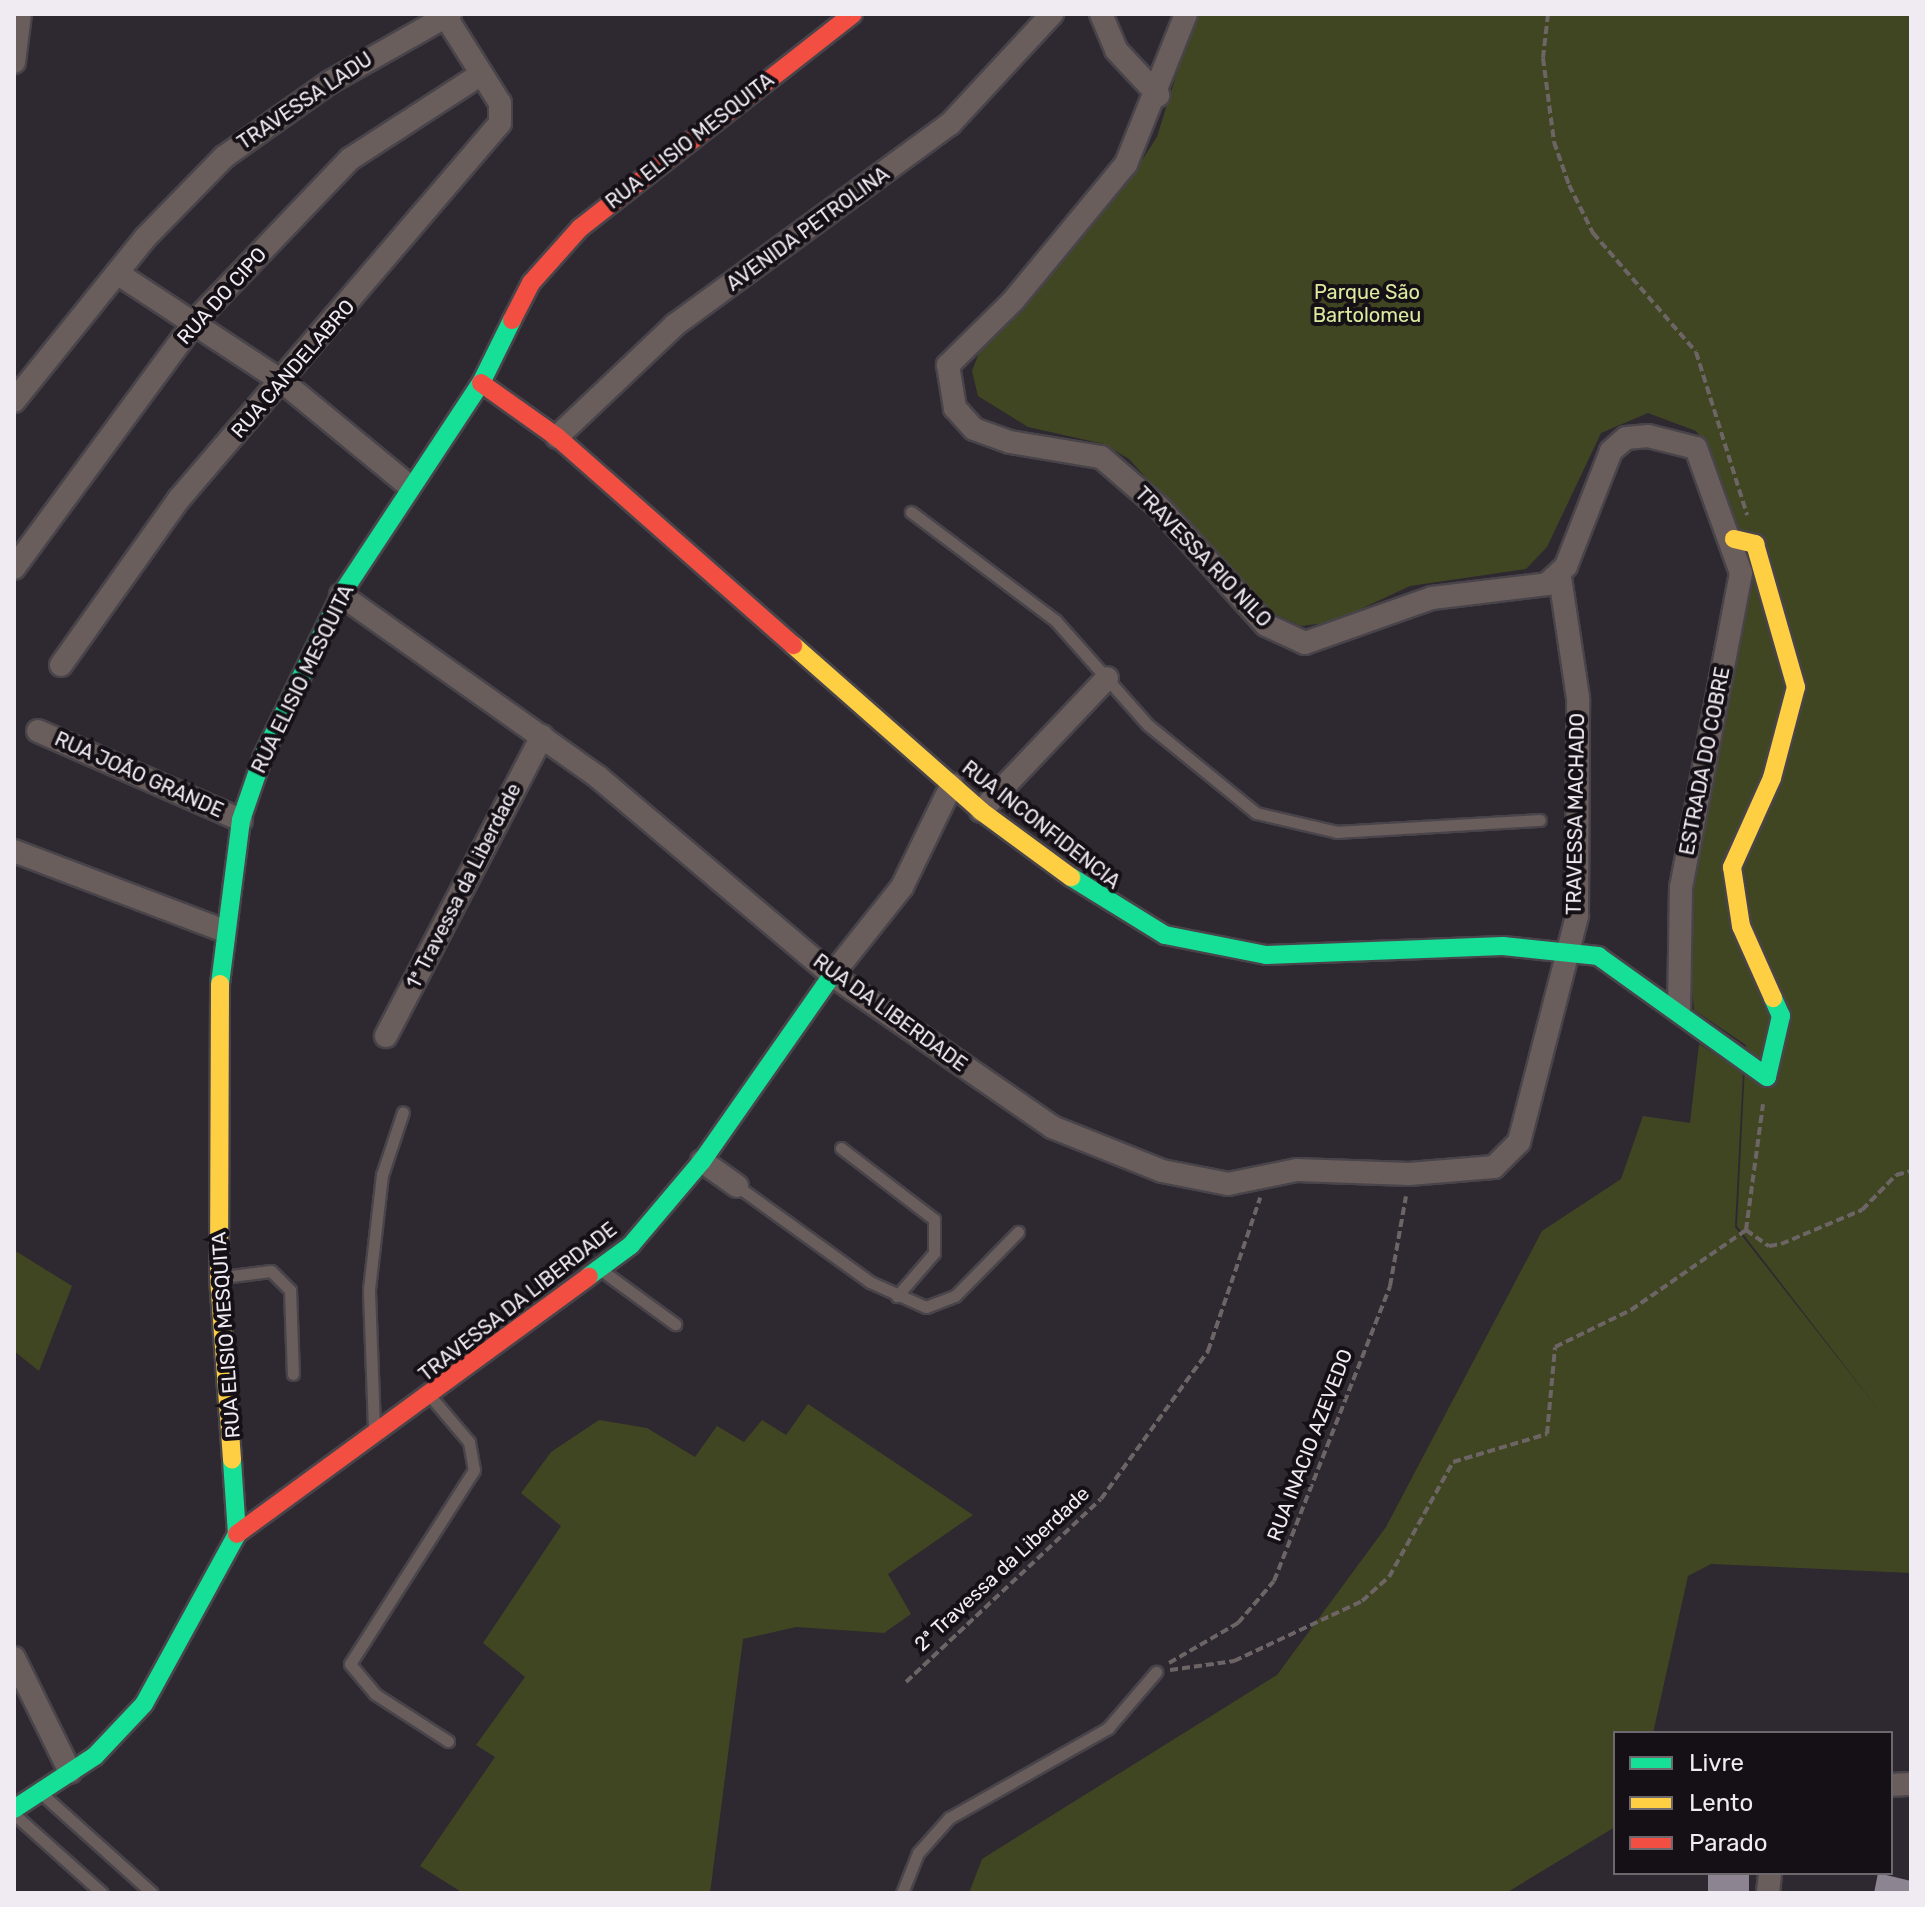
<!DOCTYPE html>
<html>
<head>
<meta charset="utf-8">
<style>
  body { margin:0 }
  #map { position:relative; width:1925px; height:1907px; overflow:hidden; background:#2e2830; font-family:Rubik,sans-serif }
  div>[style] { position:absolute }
  .green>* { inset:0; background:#414622 }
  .building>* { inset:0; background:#8c8490; transform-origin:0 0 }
  .path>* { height:4px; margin-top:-2px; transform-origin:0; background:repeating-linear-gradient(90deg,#6d6465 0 8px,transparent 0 12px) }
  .roads { filter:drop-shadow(2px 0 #48444a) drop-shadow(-2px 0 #48444a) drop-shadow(0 2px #48444a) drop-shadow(0 -2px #48444a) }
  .lane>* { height:11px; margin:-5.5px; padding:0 5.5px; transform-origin:5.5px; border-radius:5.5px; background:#6a5e5c }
  .street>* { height:22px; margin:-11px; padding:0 11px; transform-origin:11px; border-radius:11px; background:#6a5e5c }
  .fast>* { height:18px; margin:-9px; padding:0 9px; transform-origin:9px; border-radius:9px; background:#16e098 }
  .slow>* { height:18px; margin:-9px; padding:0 9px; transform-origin:9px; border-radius:9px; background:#ffcf43 }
  .jam>* { height:18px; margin:-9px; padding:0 9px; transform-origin:9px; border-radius:9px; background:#f24e42 }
  span { translate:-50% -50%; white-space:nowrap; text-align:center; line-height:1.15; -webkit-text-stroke:8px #151016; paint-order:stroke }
  .street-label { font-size:20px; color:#f0eaf3 }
  .park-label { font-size:20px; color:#dcea9f }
  .frame { position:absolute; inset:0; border:16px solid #f0eaf3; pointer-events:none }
  .legend { position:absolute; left:1613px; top:1731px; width:280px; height:144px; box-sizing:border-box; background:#151016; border:2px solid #6d676e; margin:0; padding:10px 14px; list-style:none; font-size:24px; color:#f0eaf3 }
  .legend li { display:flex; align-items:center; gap:16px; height:40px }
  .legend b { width:40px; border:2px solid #6d676e }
</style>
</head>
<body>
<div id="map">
  <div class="green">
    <i style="clip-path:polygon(1195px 14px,1911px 14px,1911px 1573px,1711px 1564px,1688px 1576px,1653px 1733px,1615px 1733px,1615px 1827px,1506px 1893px,969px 1893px,982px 1859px,1277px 1675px,1386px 1527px,1542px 1231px,1621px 1179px,1643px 1116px,1690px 1123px,1699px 1044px,1743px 1072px,1735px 1227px,1882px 1414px,1737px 1226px,1746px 1045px,1694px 1010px,1685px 905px,1749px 566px,1708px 447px,1696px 431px,1648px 413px,1601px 433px,1547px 547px,1526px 569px,1410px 586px,1333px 622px,1301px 626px,1266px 610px,1129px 459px,1104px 444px,1028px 427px,978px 396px,972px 371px,980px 350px,1126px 185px,1157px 137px)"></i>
    <i style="clip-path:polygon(14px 1250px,72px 1286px,39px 1371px,14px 1351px)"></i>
    <i style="clip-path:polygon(808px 1404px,973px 1515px,888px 1574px,911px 1614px,884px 1633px,796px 1627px,743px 1639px,710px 1893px,463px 1893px,420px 1866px,495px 1757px,476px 1745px,525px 1677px,483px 1643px,561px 1526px,521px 1493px,551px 1452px,599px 1420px,647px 1428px,695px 1457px,717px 1426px,744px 1442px,762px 1420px,786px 1435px)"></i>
  </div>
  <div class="building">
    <i style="left:1708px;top:1873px;width:41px;height:20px"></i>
    <i style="clip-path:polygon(1878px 1873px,1911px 1881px,1911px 1893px,1874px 1893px)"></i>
  </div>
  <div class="path">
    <i style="left:1548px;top:14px;width:44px;rotate:96.5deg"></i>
    <i style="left:1543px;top:58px;width:85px;rotate:82.5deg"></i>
    <i style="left:1554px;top:142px;width:46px;rotate:70.8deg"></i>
    <i style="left:1569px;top:185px;width:54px;rotate:63.4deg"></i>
    <i style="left:1593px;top:233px;width:157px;rotate:49.1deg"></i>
    <i style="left:1696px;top:352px;width:171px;rotate:72.6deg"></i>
    <i style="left:1746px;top:1230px;width:28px;rotate:35deg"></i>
    <i style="left:1769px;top:1246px;width:12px;rotate:-9deg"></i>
    <i style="left:1781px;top:1244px;width:88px;rotate:-22.8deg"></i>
    <i style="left:1862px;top:1210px;width:49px;rotate:-45.8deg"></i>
    <i style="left:1896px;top:1175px;width:16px;rotate:-15deg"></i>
    <i style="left:1169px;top:1663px;width:80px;rotate:-30.1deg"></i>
    <i style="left:1238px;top:1623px;width:55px;rotate:-49.4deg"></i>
    <i style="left:1274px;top:1581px;width:317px;rotate:-68.5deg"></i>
    <i style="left:1390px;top:1286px;width:91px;rotate:-79.9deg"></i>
    <i style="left:1170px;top:1670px;width:65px;rotate:-8deg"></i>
    <i style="left:1234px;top:1661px;width:141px;rotate:-25.1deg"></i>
    <i style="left:1362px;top:1601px;width:36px;rotate:-42deg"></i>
    <i style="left:1389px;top:1577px;width:132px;rotate:-60.9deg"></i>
    <i style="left:1453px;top:1462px;width:98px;rotate:-16.6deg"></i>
    <i style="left:1547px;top:1434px;width:87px;rotate:-84.7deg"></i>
    <i style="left:1555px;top:1347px;width:85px;rotate:-26deg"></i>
    <i style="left:1631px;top:1310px;width:140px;rotate:-34.8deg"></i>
    <i style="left:1746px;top:1230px;width:127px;rotate:-82.3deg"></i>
    <i style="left:906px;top:1682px;width:267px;rotate:-43.2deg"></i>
    <i style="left:1101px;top:1499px;width:183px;rotate:-54.1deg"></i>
    <i style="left:1208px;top:1351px;width:162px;rotate:-71.2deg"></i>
  </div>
  <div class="roads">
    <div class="lane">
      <i style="left:911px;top:512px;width:180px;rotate:36.9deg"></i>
      <i style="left:1055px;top:620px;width:140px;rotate:48.5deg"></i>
      <i style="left:1148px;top:725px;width:139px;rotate:39.2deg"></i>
      <i style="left:1256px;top:813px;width:83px;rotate:13.2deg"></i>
      <i style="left:1337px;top:832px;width:203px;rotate:-3.4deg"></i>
      <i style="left:841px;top:1148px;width:117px;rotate:37.4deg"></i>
      <i style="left:934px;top:1219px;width:34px;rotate:90deg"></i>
      <i style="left:934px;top:1253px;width:57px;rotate:130.7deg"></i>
      <i style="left:737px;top:1186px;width:164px;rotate:35.8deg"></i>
      <i style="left:870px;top:1282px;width:61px;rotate:24.1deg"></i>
      <i style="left:926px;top:1307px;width:31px;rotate:-21deg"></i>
      <i style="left:955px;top:1296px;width:90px;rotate:-45.5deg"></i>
      <i style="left:601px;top:1270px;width:92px;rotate:36.1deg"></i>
      <i style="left:223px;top:1277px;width:48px;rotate:-7.1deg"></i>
      <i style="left:271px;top:1271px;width:27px;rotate:45deg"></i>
      <i style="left:290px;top:1290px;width:84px;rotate:88deg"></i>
      <i style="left:431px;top:1397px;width:59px;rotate:49.8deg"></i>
      <i style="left:469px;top:1442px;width:28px;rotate:80deg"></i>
      <i style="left:474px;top:1470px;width:230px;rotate:122.6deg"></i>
      <i style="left:350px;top:1664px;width:39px;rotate:50deg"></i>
      <i style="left:375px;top:1694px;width:87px;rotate:32.8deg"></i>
      <i style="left:374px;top:1428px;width:139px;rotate:-92.1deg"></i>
      <i style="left:369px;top:1289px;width:115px;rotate:-83.5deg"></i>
      <i style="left:382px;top:1175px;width:66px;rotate:-71.6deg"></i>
      <i style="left:41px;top:1793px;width:149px;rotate:42deg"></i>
      <i style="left:14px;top:1814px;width:118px;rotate:41.9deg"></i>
      <i style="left:902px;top:1893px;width:43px;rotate:-68.2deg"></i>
      <i style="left:918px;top:1853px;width:47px;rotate:-48.5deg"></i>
      <i style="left:949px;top:1818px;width:183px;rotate:-29.5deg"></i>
      <i style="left:1108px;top:1728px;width:74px;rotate:-49.4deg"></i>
    </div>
    <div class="street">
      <i style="left:1101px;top:14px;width:39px;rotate:67deg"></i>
      <i style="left:1116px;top:50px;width:62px;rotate:47deg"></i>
      <i style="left:1186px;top:14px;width:162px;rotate:111.8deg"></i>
      <i style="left:1126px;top:164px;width:176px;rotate:129.5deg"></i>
      <i style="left:1014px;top:300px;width:93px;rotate:135.4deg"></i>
      <i style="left:948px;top:365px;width:44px;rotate:80.8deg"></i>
      <i style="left:955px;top:408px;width:28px;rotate:48deg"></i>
      <i style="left:974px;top:429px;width:38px;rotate:20deg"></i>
      <i style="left:1010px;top:442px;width:92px;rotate:9.4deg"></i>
      <i style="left:1101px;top:457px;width:78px;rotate:40.8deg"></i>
      <i style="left:1160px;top:508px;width:158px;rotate:47.8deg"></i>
      <i style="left:1266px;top:625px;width:43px;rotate:24.8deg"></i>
      <i style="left:1305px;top:643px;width:135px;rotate:-19.5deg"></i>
      <i style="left:1432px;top:598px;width:116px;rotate:-6.9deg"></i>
      <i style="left:1547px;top:584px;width:26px;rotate:-43deg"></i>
      <i style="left:1566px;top:566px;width:123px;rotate:-68.6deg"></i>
      <i style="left:1611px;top:451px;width:20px;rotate:-41deg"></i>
      <i style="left:1626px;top:438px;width:22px;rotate:-5deg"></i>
      <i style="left:1648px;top:436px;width:49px;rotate:14deg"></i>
      <i style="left:1696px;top:448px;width:133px;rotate:70.2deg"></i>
      <i style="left:1741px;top:573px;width:320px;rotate:100.8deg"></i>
      <i style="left:1681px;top:887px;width:121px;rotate:90.9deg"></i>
      <i style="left:14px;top:62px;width:48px;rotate:-82.9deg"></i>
      <i style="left:117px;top:273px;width:199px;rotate:33.3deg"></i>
      <i style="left:283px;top:382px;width:162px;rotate:39.5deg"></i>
      <i style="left:14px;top:401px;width:209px;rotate:-51.2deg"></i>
      <i style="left:145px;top:238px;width:113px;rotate:-45.7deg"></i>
      <i style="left:224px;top:157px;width:130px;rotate:-35.3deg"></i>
      <i style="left:330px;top:82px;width:138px;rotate:-29.5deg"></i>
      <i style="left:557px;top:437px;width:163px;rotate:-43.5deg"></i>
      <i style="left:675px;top:325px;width:341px;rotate:-36.2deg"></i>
      <i style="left:950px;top:124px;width:150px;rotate:-47.2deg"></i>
      <i style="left:14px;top:568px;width:308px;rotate:-53.7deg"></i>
      <i style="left:196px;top:320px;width:223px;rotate:-46.3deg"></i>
      <i style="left:350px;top:159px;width:155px;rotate:-32.9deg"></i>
      <i style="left:341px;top:595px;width:315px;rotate:35.3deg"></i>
      <i style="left:598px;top:777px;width:307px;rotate:40.2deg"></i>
      <i style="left:832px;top:975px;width:267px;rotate:34.6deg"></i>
      <i style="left:1052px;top:1127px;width:118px;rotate:21.8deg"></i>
      <i style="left:1162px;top:1171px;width:67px;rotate:11.1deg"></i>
      <i style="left:1228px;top:1184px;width:70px;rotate:-11.5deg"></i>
      <i style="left:1297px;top:1170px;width:112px;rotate:2deg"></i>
      <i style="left:1409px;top:1174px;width:85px;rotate:-4.7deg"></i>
      <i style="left:1494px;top:1167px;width:35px;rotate:-45deg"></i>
      <i style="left:1519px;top:1142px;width:233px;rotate:-75.6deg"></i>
      <i style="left:1577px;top:916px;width:218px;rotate:-89.7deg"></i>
      <i style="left:1578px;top:698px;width:122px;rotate:-98.5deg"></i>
      <i style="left:61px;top:665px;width:204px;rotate:-54.6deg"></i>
      <i style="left:179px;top:499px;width:494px;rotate:-49.5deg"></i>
      <i style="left:500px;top:123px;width:20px;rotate:-90deg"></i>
      <i style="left:500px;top:103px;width:105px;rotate:-122.2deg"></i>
      <i style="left:38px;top:731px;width:222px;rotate:23.7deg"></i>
      <i style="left:981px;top:811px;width:183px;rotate:-46.5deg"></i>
      <i style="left:14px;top:851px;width:222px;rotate:20.8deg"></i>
      <i style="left:832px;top:975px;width:112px;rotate:-51.5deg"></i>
      <i style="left:902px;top:887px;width:114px;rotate:-64.1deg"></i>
      <i style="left:386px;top:1036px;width:338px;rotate:-62.5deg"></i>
      <i style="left:702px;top:1161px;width:43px;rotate:35.5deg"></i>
      <i style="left:14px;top:1658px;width:127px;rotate:63.8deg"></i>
      <i style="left:1891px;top:1785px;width:20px;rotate:-3deg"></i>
      <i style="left:1768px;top:1893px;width:20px;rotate:-84deg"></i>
    </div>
    <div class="fast">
      <i style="left:1071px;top:877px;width:110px;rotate:31.7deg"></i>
      <i style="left:1165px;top:935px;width:103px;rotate:11.2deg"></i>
      <i style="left:1266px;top:955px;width:237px;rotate:-2.2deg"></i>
      <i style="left:1503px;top:946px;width:96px;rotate:6deg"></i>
      <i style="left:1598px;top:956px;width:208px;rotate:35.6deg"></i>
      <i style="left:1767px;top:1077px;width:63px;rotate:-77.1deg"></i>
      <i style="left:1781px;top:1016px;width:20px;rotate:-114deg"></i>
      <i style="left:220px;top:984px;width:165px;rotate:-82.7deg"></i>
      <i style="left:241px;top:820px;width:68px;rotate:-71deg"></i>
      <i style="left:263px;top:756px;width:179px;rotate:-64.2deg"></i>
      <i style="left:341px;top:595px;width:254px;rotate:-56.6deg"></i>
      <i style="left:481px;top:383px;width:70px;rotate:-63.8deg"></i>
      <i style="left:589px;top:1276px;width:52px;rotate:-36.4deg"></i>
      <i style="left:631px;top:1245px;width:110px;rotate:-49.8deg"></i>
      <i style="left:702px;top:1161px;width:227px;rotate:-55deg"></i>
      <i style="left:14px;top:1809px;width:97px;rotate:-33.2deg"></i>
      <i style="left:95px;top:1756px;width:71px;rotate:-46.7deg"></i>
      <i style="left:144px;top:1704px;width:194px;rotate:-61.3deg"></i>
      <i style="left:237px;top:1534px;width:74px;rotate:-93.9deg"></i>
    </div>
    <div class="slow">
      <i style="left:1734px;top:539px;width:22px;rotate:13deg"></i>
      <i style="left:1755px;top:544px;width:149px;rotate:74deg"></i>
      <i style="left:1796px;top:687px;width:94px;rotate:104.8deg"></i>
      <i style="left:1772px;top:778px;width:98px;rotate:114.2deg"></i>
      <i style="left:1732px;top:867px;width:60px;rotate:81.3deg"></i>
      <i style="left:1741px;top:926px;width:79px;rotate:66deg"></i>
      <i style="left:793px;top:645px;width:251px;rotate:41.4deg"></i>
      <i style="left:981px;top:811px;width:112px;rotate:36.3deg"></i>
      <i style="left:220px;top:984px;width:294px;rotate:90.2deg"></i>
      <i style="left:219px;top:1278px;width:182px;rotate:85.9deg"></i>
    </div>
    <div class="jam">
      <i style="left:512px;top:320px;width:42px;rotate:-62.8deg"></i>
      <i style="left:531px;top:283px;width:74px;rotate:-48.3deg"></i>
      <i style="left:580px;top:228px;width:347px;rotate:-38.1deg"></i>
      <i style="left:481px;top:383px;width:93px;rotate:35.4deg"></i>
      <i style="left:557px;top:437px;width:315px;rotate:41.4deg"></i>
      <i style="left:237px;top:1534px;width:436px;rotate:-36.2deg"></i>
    </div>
  </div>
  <div class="street-label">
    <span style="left:305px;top:101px;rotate:-34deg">TRAVESSA LADU</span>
    <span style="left:690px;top:141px;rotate:-38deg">RUA ELISIO MESQUITA</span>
    <span style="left:808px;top:229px;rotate:-36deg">AVENIDA PETROLINA</span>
    <span style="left:222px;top:296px;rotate:-48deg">RUA DO CIPO</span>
    <span style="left:293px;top:369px;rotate:-49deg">RUA CANDELABRO</span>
    <span style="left:1203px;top:557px;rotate:46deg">TRAVESSA RIO NILO</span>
    <span style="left:303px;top:679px;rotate:-64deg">RUA ELISIO MESQUITA</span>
    <span style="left:1705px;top:761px;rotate:-79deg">ESTRADA DO COBRE</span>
    <span style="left:139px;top:775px;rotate:24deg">RUA JOÃO GRANDE</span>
    <span style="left:1576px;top:814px;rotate:-89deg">TRAVESSA MACHADO</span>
    <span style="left:1041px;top:825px;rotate:38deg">RUA INCONFIDENCIA</span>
    <span style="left:464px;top:886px;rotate:-63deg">1ª Travessa da Liberdade</span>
    <span style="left:890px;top:1013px;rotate:36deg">RUA DA LIBERDADE</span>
    <span style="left:518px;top:1302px;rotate:-38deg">TRAVESSA DA LIBERDADE</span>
    <span style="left:226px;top:1335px;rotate:-94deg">RUA ELISIO MESQUITA</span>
    <span style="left:1310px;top:1445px;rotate:-69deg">RUA INACIO AZEVEDO</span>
    <span style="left:1002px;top:1569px;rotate:-43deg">2ª Travessa da Liberdade</span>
  </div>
  <div class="park-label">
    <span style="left:1367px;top:304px">Parque São<br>Bartolomeu</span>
  </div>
  <div class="frame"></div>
  <ul class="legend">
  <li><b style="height:10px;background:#16e098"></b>Livre</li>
  <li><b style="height:10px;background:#ffcf43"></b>Lento</li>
  <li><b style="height:10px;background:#f24e42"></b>Parado</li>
  </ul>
</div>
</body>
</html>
